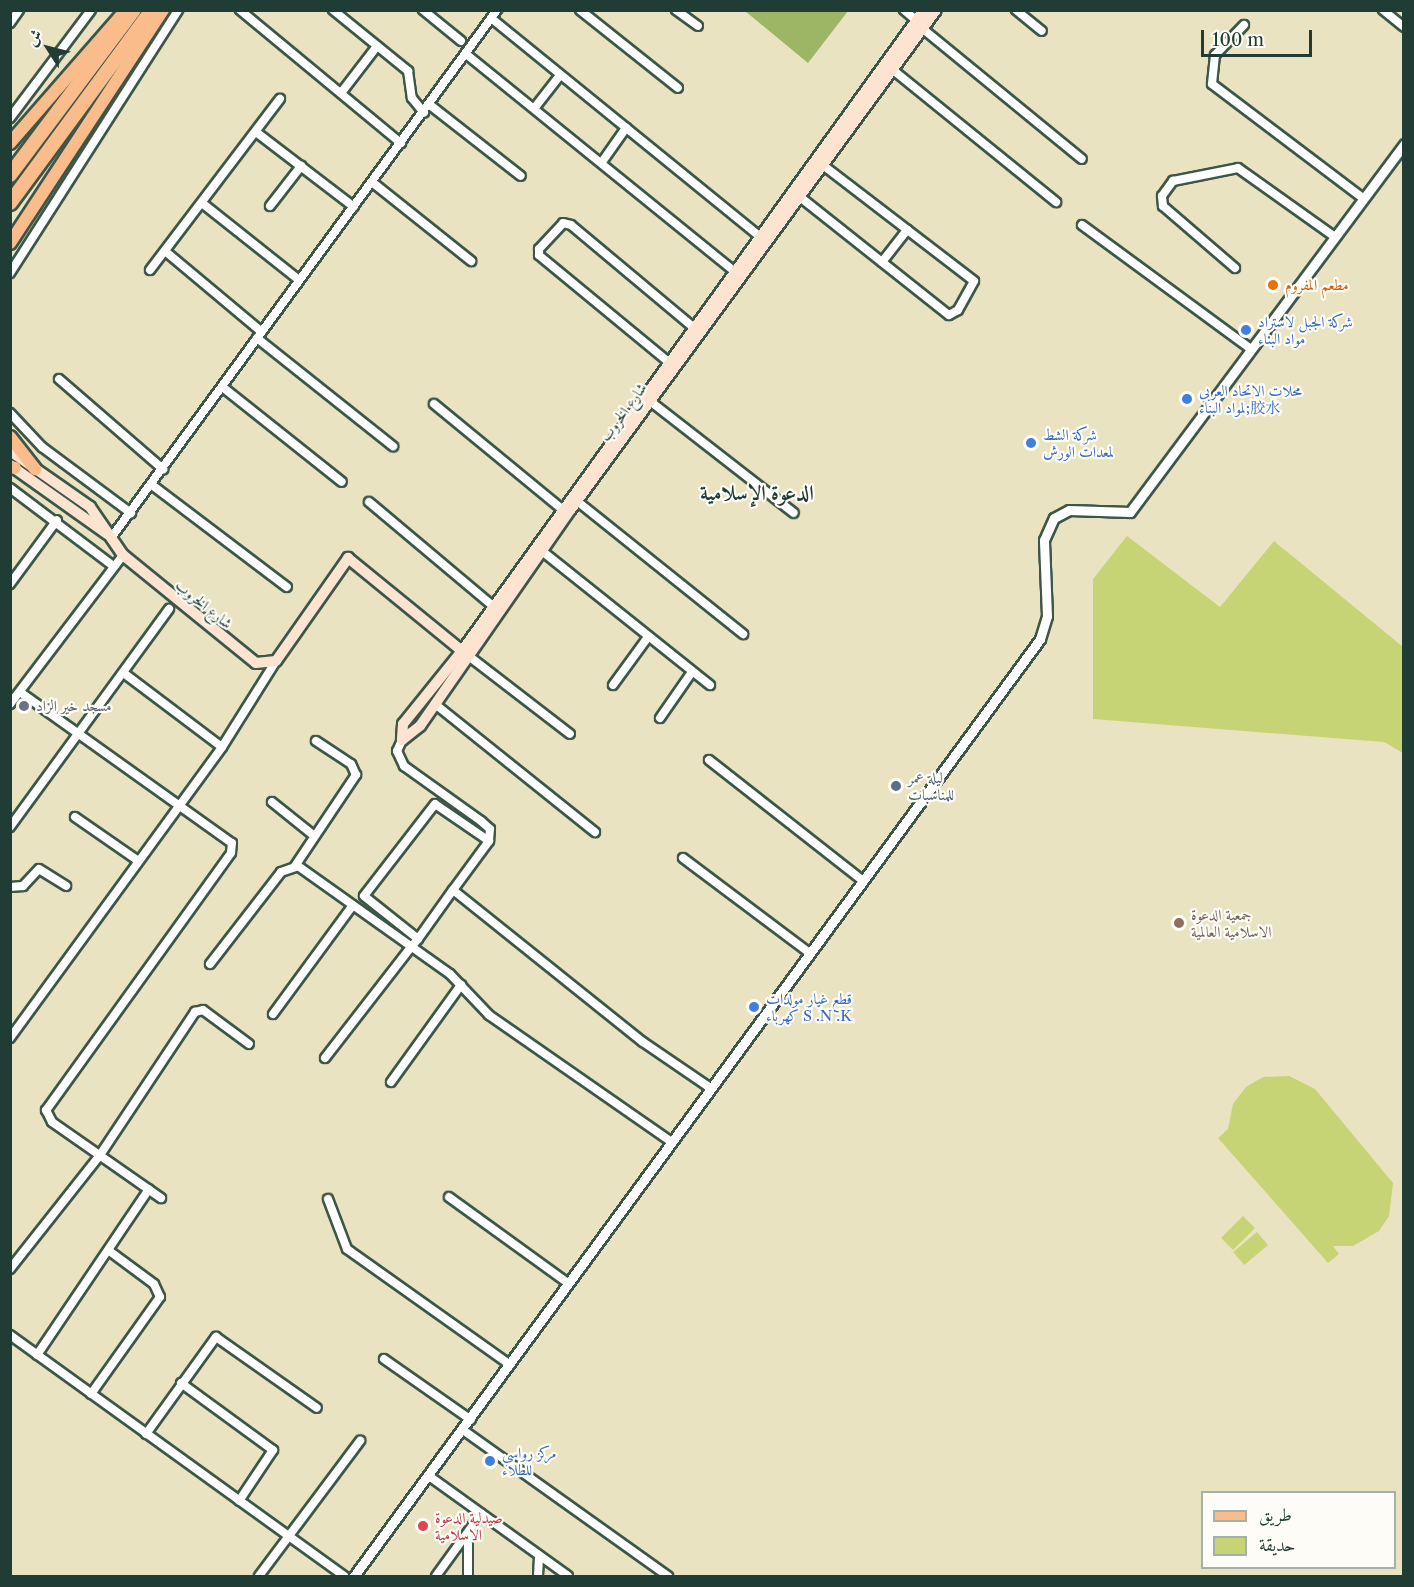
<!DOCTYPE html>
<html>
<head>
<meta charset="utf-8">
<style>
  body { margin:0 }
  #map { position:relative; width:1414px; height:1587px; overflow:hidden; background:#e9e3c2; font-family:"Libre Caslon Text",Amiri,"Noto Serif SC",serif }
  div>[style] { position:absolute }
  .green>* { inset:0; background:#c6d475; transform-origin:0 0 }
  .forest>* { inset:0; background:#9cb666 }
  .roads { filter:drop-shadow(2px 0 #3d5649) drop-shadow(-2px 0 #3d5649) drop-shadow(0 2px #3d5649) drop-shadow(0 -2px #3d5649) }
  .minor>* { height:8px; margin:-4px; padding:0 4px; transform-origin:4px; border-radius:4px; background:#fff }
  .tertiary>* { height:9px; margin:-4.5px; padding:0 4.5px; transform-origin:4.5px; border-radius:4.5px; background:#fff }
  .secondary>* { height:10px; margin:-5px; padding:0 5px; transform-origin:5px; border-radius:5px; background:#fde4d0 }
  .primary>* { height:12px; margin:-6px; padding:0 6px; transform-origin:6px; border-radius:6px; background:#f9bc8a }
  .motorway>* { height:14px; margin:-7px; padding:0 7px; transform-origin:7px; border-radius:7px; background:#f9bc8a }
  .dots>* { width:16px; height:16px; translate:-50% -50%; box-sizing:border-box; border:3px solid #fdfcf7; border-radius:50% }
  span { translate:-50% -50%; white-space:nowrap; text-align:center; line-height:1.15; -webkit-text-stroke:4.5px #fdfcf7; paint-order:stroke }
  .food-label { font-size:15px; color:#c56008 }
  .left { translate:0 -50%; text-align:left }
  .shop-label { font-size:15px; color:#366cbe }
  .street-label { font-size:15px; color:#1f3d34 }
  .worship-label { font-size:15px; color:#5b616d }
  .service-label { font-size:15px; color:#4e5e75 }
  .education-label { font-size:15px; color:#785e54 }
  .health-label { font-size:15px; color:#be3a42 }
  .district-label { font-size:21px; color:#1f3d34; font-weight:700 }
  .frame { position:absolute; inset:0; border:12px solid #1f3d34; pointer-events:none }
  .legend { position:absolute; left:1201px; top:1491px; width:195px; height:78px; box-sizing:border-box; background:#fdfcf7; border:2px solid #a4b0a9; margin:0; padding:8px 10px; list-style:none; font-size:18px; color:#1f3d34 }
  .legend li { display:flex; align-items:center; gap:12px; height:30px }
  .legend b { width:30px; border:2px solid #a4b0a9 }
  .north { position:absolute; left:18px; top:18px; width:60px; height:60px; -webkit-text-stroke:4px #fdfcf7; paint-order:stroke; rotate:306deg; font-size:16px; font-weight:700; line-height:24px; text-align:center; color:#1f3d34 }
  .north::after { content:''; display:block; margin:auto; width:21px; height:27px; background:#1f3d34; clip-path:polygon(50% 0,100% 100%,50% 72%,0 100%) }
  .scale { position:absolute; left:1201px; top:30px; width:111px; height:27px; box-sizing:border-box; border:3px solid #1f3d34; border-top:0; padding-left:8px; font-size:18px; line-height:21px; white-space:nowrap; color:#1f3d34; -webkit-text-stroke:4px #fdfcf7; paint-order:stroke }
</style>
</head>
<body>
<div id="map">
  <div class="green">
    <i style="clip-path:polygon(1127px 536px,1220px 607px,1274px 541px,1403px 647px,1403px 753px,1384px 742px,1093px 719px,1093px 579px)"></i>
    <i style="clip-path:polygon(1289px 1076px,1315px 1089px,1393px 1183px,1389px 1216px,1379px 1231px,1353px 1246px,1333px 1246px,1339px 1254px,1328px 1263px,1218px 1138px,1228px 1129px,1233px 1104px,1246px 1087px,1263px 1077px)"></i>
    <i style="left:1243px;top:1216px;width:17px;height:31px;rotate:45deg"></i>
    <i style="left:1257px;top:1232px;width:17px;height:31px;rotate:50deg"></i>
  </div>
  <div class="forest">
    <i style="clip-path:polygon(745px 11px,848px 11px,808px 63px)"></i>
  </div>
  <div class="roads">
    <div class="minor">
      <i style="left:240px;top:10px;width:209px;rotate:39.6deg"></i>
      <i style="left:333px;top:10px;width:97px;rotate:39.1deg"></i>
      <i style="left:408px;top:71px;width:27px;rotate:82deg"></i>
      <i style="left:412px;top:98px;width:19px;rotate:51deg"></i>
      <i style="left:423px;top:10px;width:49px;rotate:39.2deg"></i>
      <i style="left:580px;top:10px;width:125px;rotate:38.5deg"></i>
      <i style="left:676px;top:10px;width:27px;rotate:36deg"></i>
      <i style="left:904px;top:10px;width:17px;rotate:40deg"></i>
      <i style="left:1016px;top:10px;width:33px;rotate:39deg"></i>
      <i style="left:1383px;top:10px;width:27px;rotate:39deg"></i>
      <i style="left:491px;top:18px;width:347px;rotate:39.1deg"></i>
      <i style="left:10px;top:23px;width:16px;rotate:-55deg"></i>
      <i style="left:1244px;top:25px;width:42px;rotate:134deg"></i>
      <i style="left:1215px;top:55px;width:29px;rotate:96deg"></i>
      <i style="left:1212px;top:84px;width:189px;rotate:37.1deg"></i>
      <i style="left:923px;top:29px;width:205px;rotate:39.3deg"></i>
      <i style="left:466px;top:54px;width:346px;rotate:39deg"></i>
      <i style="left:893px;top:70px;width:210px;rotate:39deg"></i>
      <i style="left:341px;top:93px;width:59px;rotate:-52.5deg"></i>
      <i style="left:430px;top:105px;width:115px;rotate:38deg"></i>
      <i style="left:536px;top:106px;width:39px;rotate:-52deg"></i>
      <i style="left:10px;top:118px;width:135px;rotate:-53.1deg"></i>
      <i style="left:256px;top:132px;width:123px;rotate:37.4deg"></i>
      <i style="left:602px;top:162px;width:42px;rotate:-54.8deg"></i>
      <i style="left:372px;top:182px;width:127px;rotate:38.6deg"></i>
      <i style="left:800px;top:197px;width:190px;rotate:38.4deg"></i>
      <i style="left:949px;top:315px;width:10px;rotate:-29deg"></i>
      <i style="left:958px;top:310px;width:33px;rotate:-61deg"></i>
      <i style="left:974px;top:281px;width:190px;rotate:-142.5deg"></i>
      <i style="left:202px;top:203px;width:124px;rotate:38.4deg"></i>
      <i style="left:270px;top:206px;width:51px;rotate:-52.2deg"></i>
      <i style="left:1082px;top:225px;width:210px;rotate:36.3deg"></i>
      <i style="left:165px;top:251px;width:126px;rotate:39.9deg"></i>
      <i style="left:882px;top:262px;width:41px;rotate:-52deg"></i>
      <i style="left:1235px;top:268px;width:95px;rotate:-139.3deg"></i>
      <i style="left:1163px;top:206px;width:10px;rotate:-96deg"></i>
      <i style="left:1162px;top:196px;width:19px;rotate:-54deg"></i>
      <i style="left:1173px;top:181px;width:66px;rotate:-11.3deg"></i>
      <i style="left:1238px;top:168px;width:119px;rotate:35.4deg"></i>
      <i style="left:150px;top:270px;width:215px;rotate:-52.8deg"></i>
      <i style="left:10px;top:273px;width:312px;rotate:-57.4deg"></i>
      <i style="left:257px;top:338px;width:174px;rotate:38.5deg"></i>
      <i style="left:671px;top:364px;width:171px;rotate:-140.5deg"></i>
      <i style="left:539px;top:255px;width:6px;rotate:-90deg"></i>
      <i style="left:539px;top:249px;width:35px;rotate:-47deg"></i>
      <i style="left:563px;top:223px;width:8px;rotate:14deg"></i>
      <i style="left:571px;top:225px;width:160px;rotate:39.9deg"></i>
      <i style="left:59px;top:379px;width:138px;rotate:40.9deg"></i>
      <i style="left:225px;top:389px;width:149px;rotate:38.5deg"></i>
      <i style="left:650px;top:401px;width:182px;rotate:37.9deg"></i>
      <i style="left:434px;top:404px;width:166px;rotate:39.4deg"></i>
      <i style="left:10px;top:413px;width:47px;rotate:46.7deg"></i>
      <i style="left:42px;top:447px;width:111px;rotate:36.6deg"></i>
      <i style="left:152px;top:485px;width:169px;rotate:37.1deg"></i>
      <i style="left:10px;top:488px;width:129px;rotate:37.1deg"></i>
      <i style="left:577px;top:501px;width:213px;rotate:38.7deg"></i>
      <i style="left:369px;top:502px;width:162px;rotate:40deg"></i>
      <i style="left:111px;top:538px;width:654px;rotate:-53.83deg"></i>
      <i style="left:542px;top:551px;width:215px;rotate:38.6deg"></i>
      <i style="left:10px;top:584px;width:79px;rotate:-53.7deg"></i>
      <i style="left:470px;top:657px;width:126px;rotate:37.6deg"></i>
      <i style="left:125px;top:674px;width:121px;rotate:37deg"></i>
      <i style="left:613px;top:685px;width:59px;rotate:-53.9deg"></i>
      <i style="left:20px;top:692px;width:260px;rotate:35.5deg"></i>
      <i style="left:232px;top:843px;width:10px;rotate:96deg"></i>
      <i style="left:231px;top:853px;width:317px;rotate:125.7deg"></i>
      <i style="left:46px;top:1110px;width:13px;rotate:63deg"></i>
      <i style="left:52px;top:1122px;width:133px;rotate:34.9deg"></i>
      <i style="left:10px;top:704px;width:187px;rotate:-52.8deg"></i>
      <i style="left:435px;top:704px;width:205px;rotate:38.7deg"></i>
      <i style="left:660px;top:718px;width:56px;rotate:-55.2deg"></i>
      <i style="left:402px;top:740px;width:12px;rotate:114deg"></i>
      <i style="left:397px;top:751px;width:17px;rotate:65deg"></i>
      <i style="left:404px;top:766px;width:95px;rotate:35.5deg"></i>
      <i style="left:481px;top:821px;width:12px;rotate:42deg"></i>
      <i style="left:490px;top:829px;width:12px;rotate:95deg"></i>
      <i style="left:709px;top:760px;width:193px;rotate:38.1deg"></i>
      <i style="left:272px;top:802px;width:53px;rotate:38.8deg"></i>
      <i style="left:75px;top:817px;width:75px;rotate:34.7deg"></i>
      <i style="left:10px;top:827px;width:270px;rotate:-53.9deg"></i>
      <i style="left:683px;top:858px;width:156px;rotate:36.9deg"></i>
      <i style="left:295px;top:866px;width:110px;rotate:-56.2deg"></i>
      <i style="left:356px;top:775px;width:12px;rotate:-114deg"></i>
      <i style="left:351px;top:764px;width:42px;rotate:-146.7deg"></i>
      <i style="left:10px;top:887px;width:13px;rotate:-4deg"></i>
      <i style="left:23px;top:886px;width:23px;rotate:-47deg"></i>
      <i style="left:39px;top:869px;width:32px;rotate:32deg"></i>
      <i style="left:453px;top:890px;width:243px;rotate:38.7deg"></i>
      <i style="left:643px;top:1042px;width:80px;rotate:34.3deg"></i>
      <i style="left:210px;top:964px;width:116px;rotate:-52.3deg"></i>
      <i style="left:281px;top:872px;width:18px;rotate:-19deg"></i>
      <i style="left:298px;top:866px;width:186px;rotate:35.4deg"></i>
      <i style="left:450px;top:974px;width:57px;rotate:46.4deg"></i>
      <i style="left:489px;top:1015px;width:221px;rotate:34.8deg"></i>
      <i style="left:273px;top:1014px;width:135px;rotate:-53.7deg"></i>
      <i style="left:10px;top:1038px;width:360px;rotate:-53.9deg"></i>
      <i style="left:222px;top:747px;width:102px;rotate:-57.9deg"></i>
      <i style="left:325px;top:1058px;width:142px;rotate:-52.2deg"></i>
      <i style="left:412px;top:946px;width:9px;rotate:-49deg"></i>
      <i style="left:418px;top:939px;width:60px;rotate:-54.5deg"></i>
      <i style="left:453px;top:890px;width:61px;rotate:-53.7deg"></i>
      <i style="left:489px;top:841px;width:65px;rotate:-145.6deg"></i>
      <i style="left:435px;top:804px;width:116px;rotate:127.7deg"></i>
      <i style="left:364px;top:896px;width:69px;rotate:38.5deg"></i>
      <i style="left:391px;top:1082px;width:120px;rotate:-54.2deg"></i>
      <i style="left:449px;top:1197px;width:148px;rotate:35.9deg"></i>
      <i style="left:328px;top:1199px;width:53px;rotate:69.2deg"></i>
      <i style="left:347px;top:1249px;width:200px;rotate:35.4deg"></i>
      <i style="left:10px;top:1269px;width:145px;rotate:-51.7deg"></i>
      <i style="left:100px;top:1155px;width:172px;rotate:-56.4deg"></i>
      <i style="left:195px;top:1012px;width:8px;rotate:-14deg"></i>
      <i style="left:203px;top:1010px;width:57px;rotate:36.5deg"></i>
      <i style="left:10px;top:1335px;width:412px;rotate:35.8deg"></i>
      <i style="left:37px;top:1355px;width:200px;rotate:-56deg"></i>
      <i style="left:384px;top:1359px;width:106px;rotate:35deg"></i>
      <i style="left:181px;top:1383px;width:114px;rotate:36.1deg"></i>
      <i style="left:273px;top:1450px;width:61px;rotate:123.7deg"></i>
      <i style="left:91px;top:1394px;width:119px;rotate:-54.6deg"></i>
      <i style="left:160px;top:1297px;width:14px;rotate:-115deg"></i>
      <i style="left:154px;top:1284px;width:57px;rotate:-143.5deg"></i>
      <i style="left:463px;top:1430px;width:252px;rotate:35.5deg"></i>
      <i style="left:146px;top:1434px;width:120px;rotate:-54.2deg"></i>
      <i style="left:216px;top:1337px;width:123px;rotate:35.1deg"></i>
      <i style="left:429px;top:1476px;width:171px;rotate:35.7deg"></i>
      <i style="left:259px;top:1576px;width:169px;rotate:-53.2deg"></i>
      <i style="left:436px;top:1576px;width:77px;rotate:-54deg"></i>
      <i style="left:468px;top:1576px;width:42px;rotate:-90deg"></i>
      <i style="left:538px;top:1576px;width:20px;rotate:-87deg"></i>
    </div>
    <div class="tertiary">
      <i style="left:354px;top:1576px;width:1161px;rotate:-53.79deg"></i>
      <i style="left:1040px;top:639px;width:24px;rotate:-73deg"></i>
      <i style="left:1047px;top:616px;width:76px;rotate:-92.3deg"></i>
      <i style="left:1044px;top:540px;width:24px;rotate:-66deg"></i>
      <i style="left:1054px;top:518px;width:17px;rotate:-28deg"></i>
      <i style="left:1069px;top:510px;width:61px;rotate:1.9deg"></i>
      <i style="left:1130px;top:512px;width:459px;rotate:-53.3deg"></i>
    </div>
    <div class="secondary">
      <i style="left:924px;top:10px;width:790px;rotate:125.78deg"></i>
      <i style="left:462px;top:651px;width:94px;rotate:128.9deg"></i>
      <i style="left:403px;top:724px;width:16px;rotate:94deg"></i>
      <i style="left:402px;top:740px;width:23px;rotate:-38deg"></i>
      <i style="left:420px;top:726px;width:264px;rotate:-55.2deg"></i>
      <i style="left:571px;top:509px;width:618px;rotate:-53.82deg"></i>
      <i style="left:10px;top:451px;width:98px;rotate:35deg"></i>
      <i style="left:90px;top:507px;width:58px;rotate:55.5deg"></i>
      <i style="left:123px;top:555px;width:171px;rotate:39.1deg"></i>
      <i style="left:256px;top:663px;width:20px;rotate:-6deg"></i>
      <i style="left:276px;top:661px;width:126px;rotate:-55deg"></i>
      <i style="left:348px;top:558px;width:147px;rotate:39.2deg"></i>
      <i style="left:10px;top:465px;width:119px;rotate:35.4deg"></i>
    </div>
    <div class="primary">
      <i style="left:10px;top:143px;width:175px;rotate:-48.9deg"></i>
      <i style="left:10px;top:243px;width:279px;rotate:-56.7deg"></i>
      <i style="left:10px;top:437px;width:41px;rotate:52deg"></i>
      <i style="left:10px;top:467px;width:5px;rotate:11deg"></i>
    </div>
    <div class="motorway">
      <i style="left:10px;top:175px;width:206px;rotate:-53.1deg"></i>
      <i style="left:10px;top:203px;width:240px;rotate:-53.7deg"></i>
    </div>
  </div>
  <div class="dots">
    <i style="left:1273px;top:285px;background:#e8710a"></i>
    <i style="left:1246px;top:330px;background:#3f7fe0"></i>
    <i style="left:1187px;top:399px;background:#3f7fe0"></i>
    <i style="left:1031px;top:443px;background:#3f7fe0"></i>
    <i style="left:24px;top:706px;background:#6b7280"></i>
    <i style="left:896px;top:786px;background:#5c6f8a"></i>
    <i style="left:1179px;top:923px;background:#8d6e63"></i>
    <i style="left:754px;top:1007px;background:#3f7fe0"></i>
    <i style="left:490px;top:1461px;background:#3f7fe0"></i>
    <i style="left:423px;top:1526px;background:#e0444e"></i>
  </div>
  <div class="food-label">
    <span class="left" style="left:1285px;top:285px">مطعم المفروم</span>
  </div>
  <div class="shop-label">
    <span class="left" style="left:1258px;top:330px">شركة الجبل لاستراد<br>مواد البناء</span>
    <span class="left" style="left:1199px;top:399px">محلات الاتحاد العربي<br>لمواد البناء;胶水</span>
    <span class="left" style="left:1043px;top:443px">شركة الشط<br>لمعدات الورش</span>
    <span class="left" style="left:766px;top:1007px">قطع غيار مولدات<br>كهرباء S .N .K</span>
    <span class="left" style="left:502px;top:1461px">مركز رواسي<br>للطلاء</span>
  </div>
  <div class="street-label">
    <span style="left:623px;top:412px;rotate:-54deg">شارع الخروب</span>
    <span style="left:204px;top:604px;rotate:39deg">شارع الخروب</span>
  </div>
  <div class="worship-label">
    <span class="left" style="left:36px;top:706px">مسجد خير الزاد</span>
  </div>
  <div class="service-label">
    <span class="left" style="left:908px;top:786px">ليلة عمر<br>للمناسبات</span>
  </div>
  <div class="education-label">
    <span class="left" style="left:1191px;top:923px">جمعية الدعوة<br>الاسلامية العالمية</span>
  </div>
  <div class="health-label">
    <span class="left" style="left:435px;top:1526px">صيدلية الدعوة<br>الاسلامية</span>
  </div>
  <div class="district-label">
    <span style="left:757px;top:493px">الدعوة الإسلامية</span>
  </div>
  <div class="frame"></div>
  <ul class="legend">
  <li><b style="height:8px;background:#f9bc8a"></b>طريق</li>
  <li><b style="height:16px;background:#c6d475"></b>حديقة</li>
  </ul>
  <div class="north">ش</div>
  <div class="scale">100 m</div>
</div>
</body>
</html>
